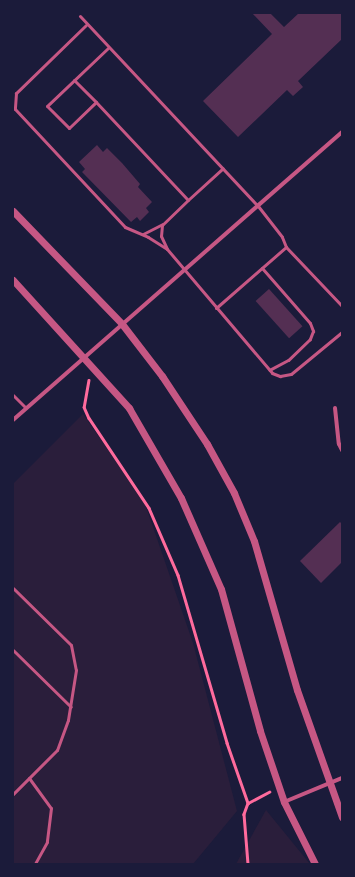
<!DOCTYPE html>
<html>
<head>
<meta charset="utf-8">
<style>
  body { margin:0 }
  #map { position:relative; width:355px; height:877px; overflow:hidden; background:#1b1b3a; font-family:"Source Serif 4",serif }
  div>[style] { position:absolute }
  .green>* { inset:0; background:#2a1e3b }
  .building>* { inset:0; background:#542f53; transform-origin:0 0 }
  .path>* { height:2.5px; margin:-1.25px; padding:0 1.25px; transform-origin:1.25px; border-radius:1.25px; background:#ff6b9d }
  .service>* { height:3px; margin:-1.5px; padding:0 1.5px; transform-origin:1.5px; border-radius:1.5px; background:#c65784 }
  .minor>* { height:4px; margin:-2px; padding:0 2px; transform-origin:2px; border-radius:2px; background:#c65784 }
  .tertiary>* { height:7px; margin:-3.5px; padding:0 3.5px; transform-origin:3.5px; border-radius:3.5px; background:#c65784 }
  span { translate:-50% -50%; white-space:nowrap; text-align:center; line-height:1.15; -webkit-text-stroke:4px #1b1b3a; paint-order:stroke }
  .frame { position:absolute; inset:0; border:14px solid #1b1b3a; pointer-events:none }
</style>
</head>
<body>
<div id="map">
  <div class="green">
    <i style="clip-path:polygon(83px 414px,144px 501px,193px 643px,237px 811px,193px 864px,13px 864px,13px 484px)"></i>
    <i style="clip-path:polygon(266px 810px,310px 864px,236px 864px)"></i>
  </div>
  <div class="building">
    <i style="clip-path:polygon(252px 13px,270px 13px,284px 27px,299px 13px,342px 13px,342px 39px,298px 81px,303px 87px,293px 96px,287px 90px,238px 137px,203px 101px,272px 34px)"></i>
    <i style="clip-path:polygon(97px 145px,103px 152px,107px 148px,122px 163px,140px 184px,138px 187px,152px 202px,146px 208px,149px 212px,140px 221px,137px 217px,131px 222px,82px 172px,85px 169px,79px 162px)"></i>
    <i style="left:269px;top:289px;width:50px;height:18px;rotate:48deg"></i>
    <i style="clip-path:polygon(340px 522px,342px 524px,342px 562px,321px 583px,300px 561px)"></i>
  </div>
  <div class="path">
    <i style="left:89px;top:380px;width:27px;rotate:100deg"></i>
    <i style="left:84px;top:407px;width:12px;rotate:66deg"></i>
    <i style="left:89px;top:418px;width:108px;rotate:56.3deg"></i>
    <i style="left:149px;top:508px;width:73px;rotate:66.6deg"></i>
    <i style="left:178px;top:575px;width:175px;rotate:73.7deg"></i>
    <i style="left:227px;top:743px;width:64px;rotate:70.7deg"></i>
    <i style="left:248px;top:803px;width:12px;rotate:110deg"></i>
    <i style="left:244px;top:814px;width:50px;rotate:85.4deg"></i>
    <i style="left:248px;top:803px;width:24px;rotate:-28deg"></i>
  </div>
  <div class="service">
    <i style="left:80px;top:16px;width:260px;rotate:46.9deg"></i>
    <i style="left:258px;top:206px;width:39px;rotate:52deg"></i>
    <i style="left:282px;top:237px;width:11px;rotate:68deg"></i>
    <i style="left:286px;top:247px;width:81px;rotate:46.5deg"></i>
    <i style="left:86px;top:25px;width:98px;rotate:135.8deg"></i>
    <i style="left:16px;top:93px;width:16px;rotate:94deg"></i>
    <i style="left:15px;top:109px;width:161px;rotate:47deg"></i>
    <i style="left:125px;top:227px;width:25px;rotate:23deg"></i>
    <i style="left:148px;top:237px;width:22px;rotate:32deg"></i>
    <i style="left:108px;top:48px;width:84px;rotate:136.4deg"></i>
    <i style="left:47px;top:106px;width:31px;rotate:45deg"></i>
    <i style="left:69px;top:128px;width:37px;rotate:-44deg"></i>
    <i style="left:96px;top:102px;width:134px;rotate:46.8deg"></i>
    <i style="left:188px;top:200px;width:47px;rotate:-42.4deg"></i>
    <i style="left:74px;top:80px;width:31px;rotate:45deg"></i>
    <i style="left:188px;top:200px;width:36px;rotate:136deg"></i>
    <i style="left:162px;top:225px;width:11px;rotate:95deg"></i>
    <i style="left:161px;top:236px;width:14px;rotate:65deg"></i>
    <i style="left:167px;top:249px;width:162px;rotate:49.7deg"></i>
    <i style="left:272px;top:373px;width:9px;rotate:21deg"></i>
    <i style="left:280px;top:376px;width:11px;rotate:-10deg"></i>
    <i style="left:291px;top:374px;width:66px;rotate:-39.5deg"></i>
    <i style="left:143px;top:234px;width:22px;rotate:-27deg"></i>
    <i style="left:262px;top:268px;width:73px;rotate:48.9deg"></i>
    <i style="left:310px;top:323px;width:9px;rotate:69deg"></i>
    <i style="left:313px;top:331px;width:9px;rotate:111deg"></i>
    <i style="left:310px;top:339px;width:30px;rotate:136deg"></i>
    <i style="left:288px;top:360px;width:21px;rotate:152deg"></i>
    <i style="left:216px;top:308px;width:93px;rotate:-41.1deg"></i>
    <i style="left:13px;top:395px;width:18px;rotate:45deg"></i>
    <i style="left:13px;top:588px;width:81px;rotate:44.5deg"></i>
    <i style="left:71px;top:645px;width:25px;rotate:79deg"></i>
    <i style="left:76px;top:670px;width:51px;rotate:99.1deg"></i>
    <i style="left:68px;top:720px;width:32px;rotate:110deg"></i>
    <i style="left:57px;top:750px;width:62px;rotate:135deg"></i>
    <i style="left:342px;top:625px;width:18px;rotate:90deg"></i>
    <i style="left:13px;top:650px;width:81px;rotate:44.5deg"></i>
    <i style="left:29px;top:778px;width:37px;rotate:54deg"></i>
    <i style="left:51px;top:808px;width:34px;rotate:97deg"></i>
    <i style="left:47px;top:842px;width:25px;rotate:119deg"></i>
  </div>
  <div class="minor">
    <i style="left:335px;top:408px;width:36px;rotate:84deg"></i>
    <i style="left:339px;top:444px;width:7px;rotate:63deg"></i>
    <i style="left:13px;top:420px;width:437px;rotate:-41.2deg"></i>
    <i style="left:284px;top:802px;width:63px;rotate:-22.5deg"></i>
  </div>
  <div class="tertiary">
    <i style="left:13px;top:211px;width:157px;rotate:46deg"></i>
    <i style="left:122px;top:324px;width:66px;rotate:52.4deg"></i>
    <i style="left:162px;top:376px;width:82px;rotate:56.5deg"></i>
    <i style="left:207px;top:444px;width:56px;rotate:61.1deg"></i>
    <i style="left:234px;top:493px;width:52px;rotate:67.4deg"></i>
    <i style="left:254px;top:541px;width:155px;rotate:73.9deg"></i>
    <i style="left:297px;top:690px;width:135px;rotate:70.5deg"></i>
    <i style="left:13px;top:280px;width:173px;rotate:47.8deg"></i>
    <i style="left:129px;top:408px;width:104px;rotate:60deg"></i>
    <i style="left:181px;top:498px;width:99px;rotate:66.3deg"></i>
    <i style="left:221px;top:589px;width:147px;rotate:74.6deg"></i>
    <i style="left:260px;top:731px;width:75px;rotate:71.3deg"></i>
    <i style="left:284px;top:802px;width:69px;rotate:63.4deg"></i>
  </div>
  <div class="frame"></div>
</div>
</body>
</html>
